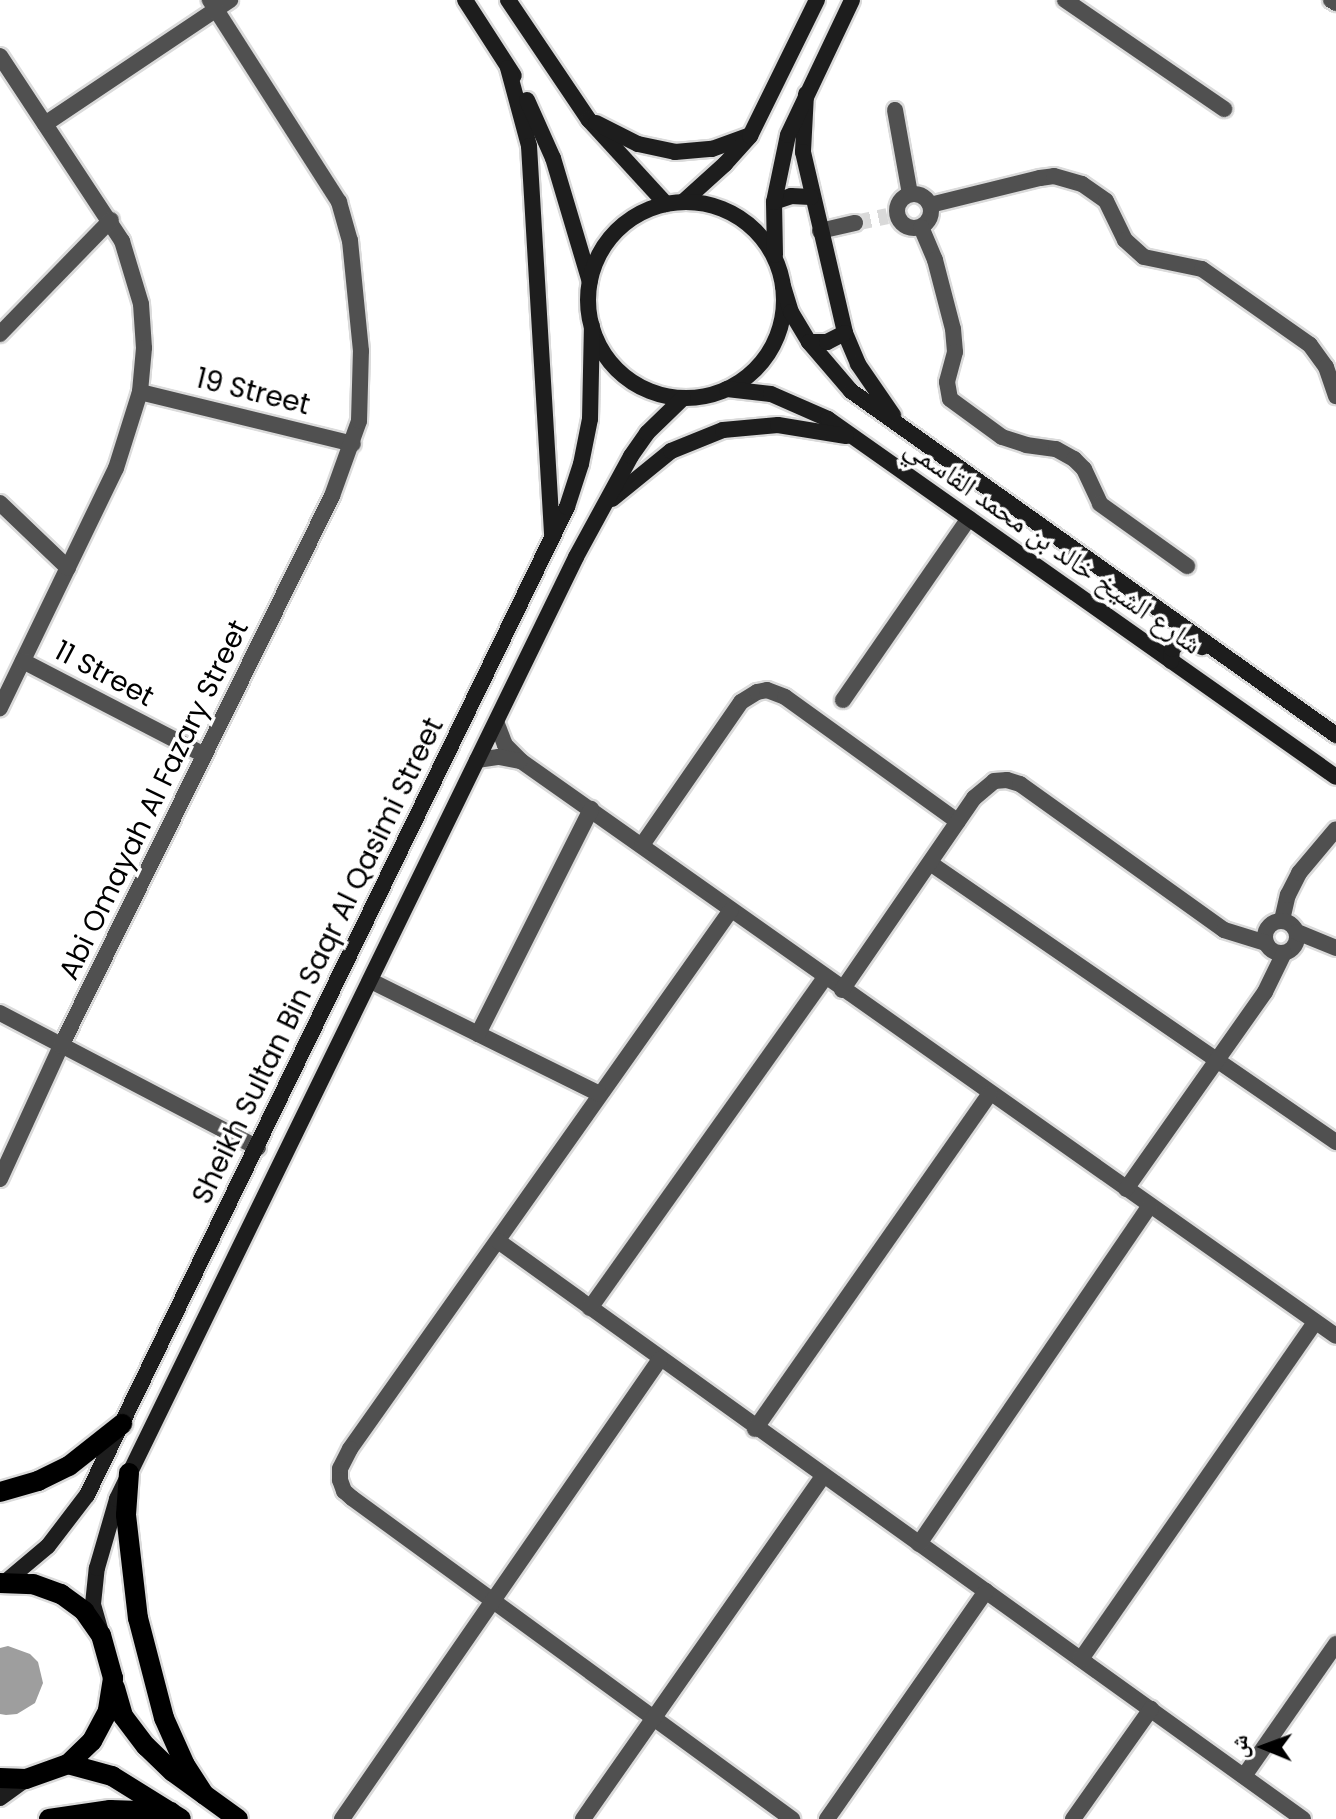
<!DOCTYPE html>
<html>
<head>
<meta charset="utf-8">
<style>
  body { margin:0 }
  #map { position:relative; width:1336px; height:1819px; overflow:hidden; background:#fff; font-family:Poppins,"Noto Naskh Arabic",sans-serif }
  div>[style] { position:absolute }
  .water>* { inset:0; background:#9e9e9e }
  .street-tunnel>* { height:16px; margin-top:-8px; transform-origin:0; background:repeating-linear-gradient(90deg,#d9d9d9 0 16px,transparent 0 24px) }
  .roads { filter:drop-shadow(2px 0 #dbdbdb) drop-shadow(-2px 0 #dbdbdb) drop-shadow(0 2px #dbdbdb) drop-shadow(0 -2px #dbdbdb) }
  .street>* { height:16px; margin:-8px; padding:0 8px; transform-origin:8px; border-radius:8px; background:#505050 }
  .street>.ring { margin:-8px; padding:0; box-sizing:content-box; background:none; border:16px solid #505050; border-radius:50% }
  .secondary>* { height:16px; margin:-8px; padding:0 8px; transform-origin:8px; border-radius:8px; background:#1d1d1d }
  .secondary>.ring { margin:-8px; padding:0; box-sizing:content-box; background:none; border:16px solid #1d1d1d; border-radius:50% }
  .primary>* { height:20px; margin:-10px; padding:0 10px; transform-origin:10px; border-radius:10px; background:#000 }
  span { translate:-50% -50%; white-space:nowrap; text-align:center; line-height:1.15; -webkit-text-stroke:7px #fff; paint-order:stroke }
  .street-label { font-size:28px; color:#000 }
  .north { position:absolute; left:1224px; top:1707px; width:80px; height:80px; -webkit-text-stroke:6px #fff; paint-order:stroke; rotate:271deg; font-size:22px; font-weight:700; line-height:32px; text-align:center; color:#000 }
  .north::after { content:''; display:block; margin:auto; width:28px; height:36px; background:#000; clip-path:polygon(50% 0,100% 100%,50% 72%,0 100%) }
</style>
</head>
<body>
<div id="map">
  <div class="water">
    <i style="clip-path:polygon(8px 1646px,30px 1654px,38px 1662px,43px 1683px,35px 1703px,17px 1714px,6px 1715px,0 1714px,0 1648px)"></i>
  </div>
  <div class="street-tunnel">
    <i style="left:855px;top:223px;width:33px;rotate:-12deg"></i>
  </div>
  <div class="roads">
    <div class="street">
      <i style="left:1065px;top:0;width:193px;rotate:34.4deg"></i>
      <i style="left:1331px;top:0;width:6px;rotate:31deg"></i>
      <i style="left:0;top:56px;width:222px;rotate:56.6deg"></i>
      <i style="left:122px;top:241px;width:66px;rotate:73.2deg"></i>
      <i style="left:141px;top:304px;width:44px;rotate:86.1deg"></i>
      <i style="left:144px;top:348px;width:44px;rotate:95.2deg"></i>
      <i style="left:140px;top:392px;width:80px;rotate:107.5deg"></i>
      <i style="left:116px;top:468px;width:267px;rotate:115.8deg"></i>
      <i style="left:895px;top:110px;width:85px;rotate:79.9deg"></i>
      <i style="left:45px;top:124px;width:223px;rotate:-33.8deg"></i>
      <i class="ring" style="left:897px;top:194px;width:18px;height:18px"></i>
      <i style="left:930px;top:205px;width:113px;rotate:-13.8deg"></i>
      <i style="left:1040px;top:178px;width:14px;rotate:-8deg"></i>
      <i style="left:1054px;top:176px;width:29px;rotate:16deg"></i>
      <i style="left:1082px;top:184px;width:29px;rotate:35deg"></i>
      <i style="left:1106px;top:201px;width:43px;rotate:64deg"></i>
      <i style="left:1125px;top:240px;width:25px;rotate:42deg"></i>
      <i style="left:1144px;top:257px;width:59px;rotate:11.7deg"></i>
      <i style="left:1202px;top:269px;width:132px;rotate:35.1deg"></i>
      <i style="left:1310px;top:345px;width:27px;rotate:54deg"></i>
      <i style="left:1326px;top:367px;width:31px;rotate:71deg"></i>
      <i style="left:921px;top:227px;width:36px;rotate:67deg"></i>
      <i style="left:935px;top:260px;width:71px;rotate:75.4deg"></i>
      <i style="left:953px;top:329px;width:23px;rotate:85deg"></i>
      <i style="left:955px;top:352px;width:31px;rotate:105deg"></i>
      <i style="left:947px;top:382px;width:17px;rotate:80deg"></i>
      <i style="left:950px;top:399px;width:64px;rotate:36.2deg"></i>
      <i style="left:1002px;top:437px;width:25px;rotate:18deg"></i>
      <i style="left:1026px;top:445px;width:30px;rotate:8deg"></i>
      <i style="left:1056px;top:449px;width:21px;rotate:29deg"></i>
      <i style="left:1074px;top:459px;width:14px;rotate:45deg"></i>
      <i style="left:1084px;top:469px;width:38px;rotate:65deg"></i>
      <i style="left:1100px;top:504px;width:107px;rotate:35.5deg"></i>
      <i style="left:820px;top:231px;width:36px;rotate:-13deg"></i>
      <i style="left:0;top:334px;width:159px;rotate:-45.8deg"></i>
      <i style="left:140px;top:392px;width:219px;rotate:13.7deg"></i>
      <i style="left:0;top:503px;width:94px;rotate:43.7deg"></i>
      <i style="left:23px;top:661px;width:204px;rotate:27.4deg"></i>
      <i style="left:843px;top:700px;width:221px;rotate:-55.3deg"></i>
      <i style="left:497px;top:724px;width:22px;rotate:69deg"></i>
      <i style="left:505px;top:745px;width:23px;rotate:45deg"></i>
      <i style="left:521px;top:761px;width:997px;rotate:35.2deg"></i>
      <i style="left:477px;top:760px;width:22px;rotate:-8deg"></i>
      <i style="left:499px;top:757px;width:21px;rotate:11deg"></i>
      <i style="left:642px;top:845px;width:174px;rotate:-55.3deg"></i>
      <i style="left:741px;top:702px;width:19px;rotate:-32deg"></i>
      <i style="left:757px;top:692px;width:10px;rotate:-11deg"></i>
      <i style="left:767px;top:690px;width:19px;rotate:21deg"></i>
      <i style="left:785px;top:697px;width:213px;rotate:35.8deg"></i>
      <i style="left:930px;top:863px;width:493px;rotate:34.5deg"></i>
      <i style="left:731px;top:910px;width:660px;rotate:125.26deg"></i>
      <i style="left:350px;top:1449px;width:22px;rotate:117deg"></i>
      <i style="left:340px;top:1469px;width:11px;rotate:90deg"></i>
      <i style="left:340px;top:1480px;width:12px;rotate:70deg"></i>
      <i style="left:344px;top:1491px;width:11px;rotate:41deg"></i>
      <i style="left:352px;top:1498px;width:545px;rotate:36.11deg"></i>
      <i style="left:1282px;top:920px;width:26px;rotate:-77deg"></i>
      <i style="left:1288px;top:895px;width:25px;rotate:-63deg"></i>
      <i style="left:1299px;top:873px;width:57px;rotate:-49.9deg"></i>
      <i class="ring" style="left:1265px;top:921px;width:16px;height:16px"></i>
      <i style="left:1297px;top:932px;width:42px;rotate:22.3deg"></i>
      <i style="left:371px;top:981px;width:255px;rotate:26.3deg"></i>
      <i style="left:842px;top:990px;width:233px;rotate:-55.5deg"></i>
      <i style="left:974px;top:798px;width:26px;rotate:-40deg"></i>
      <i style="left:994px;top:781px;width:13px;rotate:-4deg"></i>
      <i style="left:1007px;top:780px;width:14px;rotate:17deg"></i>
      <i style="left:1020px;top:784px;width:251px;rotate:35.6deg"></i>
      <i style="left:1224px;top:930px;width:44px;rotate:17.2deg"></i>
      <i style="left:0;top:1013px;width:291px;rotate:27.6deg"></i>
      <i style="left:478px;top:1034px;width:252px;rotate:-63.3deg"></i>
      <i style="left:0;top:1179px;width:146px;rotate:-65.4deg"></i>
      <i style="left:61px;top:1046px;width:613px;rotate:-63.77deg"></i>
      <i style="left:332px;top:496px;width:80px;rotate:-70.2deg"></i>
      <i style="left:359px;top:421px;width:70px;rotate:-88.4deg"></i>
      <i style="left:361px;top:351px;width:111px;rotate:-95.7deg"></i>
      <i style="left:350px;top:241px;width:41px;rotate:-105.8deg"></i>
      <i style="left:339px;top:202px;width:240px;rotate:-122.6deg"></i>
      <i style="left:1126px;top:1189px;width:241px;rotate:-54.8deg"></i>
      <i style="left:1265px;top:992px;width:43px;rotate:-64deg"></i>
      <i style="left:498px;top:1241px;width:991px;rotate:35.68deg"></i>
      <i style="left:590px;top:1308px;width:406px;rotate:-54.6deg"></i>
      <i style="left:755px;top:1429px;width:409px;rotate:-55deg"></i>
      <i style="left:919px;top:1544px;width:409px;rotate:-55.7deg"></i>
      <i style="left:1081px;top:1659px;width:410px;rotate:-55.2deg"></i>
      <i style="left:1244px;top:1776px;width:161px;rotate:-55.1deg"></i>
      <i style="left:342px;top:1819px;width:559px;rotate:-55.34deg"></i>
      <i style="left:583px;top:1819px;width:419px;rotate:-55deg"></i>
      <i style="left:827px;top:1819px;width:278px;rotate:-55.1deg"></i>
      <i style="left:1073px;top:1819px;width:135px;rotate:-54.7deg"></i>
    </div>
    <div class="secondary">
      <i style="left:465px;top:0;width:90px;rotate:57.2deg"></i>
      <i style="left:508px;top:0;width:145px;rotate:56deg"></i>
      <i style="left:589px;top:120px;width:114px;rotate:47.5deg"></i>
      <i style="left:508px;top:68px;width:81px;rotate:74.9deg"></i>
      <i style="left:529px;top:146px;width:390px;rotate:86.6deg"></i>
      <i style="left:806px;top:94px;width:58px;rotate:93deg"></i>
      <i style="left:803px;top:152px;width:186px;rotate:76.9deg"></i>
      <i style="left:845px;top:333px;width:34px;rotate:67deg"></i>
      <i style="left:858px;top:364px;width:62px;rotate:55.5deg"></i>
      <i style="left:527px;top:100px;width:64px;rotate:65.9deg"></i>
      <i style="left:553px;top:158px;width:129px;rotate:73.4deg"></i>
      <i style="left:596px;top:123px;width:47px;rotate:26.6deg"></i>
      <i style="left:638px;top:144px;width:38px;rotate:12deg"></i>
      <i style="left:675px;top:152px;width:37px;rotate:-5deg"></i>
      <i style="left:712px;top:149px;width:38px;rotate:-20deg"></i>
      <i style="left:683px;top:202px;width:57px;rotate:-42.1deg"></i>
      <i style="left:725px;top:164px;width:38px;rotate:-48deg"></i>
      <i style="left:750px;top:136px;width:152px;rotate:-63.8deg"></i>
      <i style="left:774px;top:202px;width:18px;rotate:-19deg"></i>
      <i style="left:791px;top:196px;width:20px;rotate:3deg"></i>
      <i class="ring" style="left:588px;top:202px;width:180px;height:180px"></i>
      <i style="left:775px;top:255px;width:53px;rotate:-91.1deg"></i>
      <i style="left:774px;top:202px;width:68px;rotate:-78.2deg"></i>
      <i style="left:788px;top:135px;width:149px;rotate:-64.6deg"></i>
      <i style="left:783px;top:286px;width:27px;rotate:73deg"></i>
      <i style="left:791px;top:312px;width:35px;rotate:59deg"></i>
      <i style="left:809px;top:342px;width:65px;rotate:49.4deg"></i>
      <i style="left:851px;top:391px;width:595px;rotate:35.35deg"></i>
      <i style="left:809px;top:342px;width:18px"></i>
      <i style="left:827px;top:342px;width:20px;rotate:-27deg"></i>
      <i style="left:727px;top:389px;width:44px;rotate:6.5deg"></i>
      <i style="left:771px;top:394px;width:62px;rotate:23.7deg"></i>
      <i style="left:828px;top:419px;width:621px;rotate:35.17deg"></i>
      <i style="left:612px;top:499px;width:76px;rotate:-39.1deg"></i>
      <i style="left:671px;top:451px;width:56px;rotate:-22deg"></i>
      <i style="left:723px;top:430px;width:55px;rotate:-5.2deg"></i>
      <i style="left:778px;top:425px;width:69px;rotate:9.2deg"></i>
      <i style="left:1171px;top:661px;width:12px;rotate:-85deg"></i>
      <i style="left:1172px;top:649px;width:12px;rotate:-42deg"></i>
      <i style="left:1181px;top:641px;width:12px"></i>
      <i style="left:1193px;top:641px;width:11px;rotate:34deg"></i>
      <i style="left:4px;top:1583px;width:57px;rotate:-40.1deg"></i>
      <i style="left:48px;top:1546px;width:64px;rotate:-52.6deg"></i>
      <i style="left:87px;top:1495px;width:1098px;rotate:-64.09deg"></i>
      <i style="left:567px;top:507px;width:45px;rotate:-72deg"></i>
      <i style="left:581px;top:464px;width:46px;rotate:-78.7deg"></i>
      <i style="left:590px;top:419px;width:93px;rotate:-88.8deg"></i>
      <i style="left:100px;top:1629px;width:26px;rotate:-106deg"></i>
      <i style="left:93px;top:1604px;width:36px;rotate:-84deg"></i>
      <i style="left:97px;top:1568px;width:72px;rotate:-73.8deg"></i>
      <i style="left:117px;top:1499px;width:1048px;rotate:-64.02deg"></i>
      <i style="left:576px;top:557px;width:115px;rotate:-61.4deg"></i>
      <i style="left:631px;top:456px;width:28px;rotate:-55deg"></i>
      <i style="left:647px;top:433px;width:50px;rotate:-44.2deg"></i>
      <i style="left:0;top:1798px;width:32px;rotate:-36deg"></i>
    </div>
    <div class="primary">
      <i style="left:129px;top:1473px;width:42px;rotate:94.1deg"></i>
      <i style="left:126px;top:1515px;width:104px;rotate:83.4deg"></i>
      <i style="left:138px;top:1618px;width:103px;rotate:75.4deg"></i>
      <i style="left:164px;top:1718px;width:51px;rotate:65.9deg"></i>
      <i style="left:185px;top:1765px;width:35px;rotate:57deg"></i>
      <i style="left:0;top:1492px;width:40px;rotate:-16deg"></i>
      <i style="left:38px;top:1481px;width:34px;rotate:-26deg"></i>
      <i style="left:69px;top:1466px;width:68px;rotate:-38.4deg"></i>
      <i style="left:0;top:1583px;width:33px;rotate:2deg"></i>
      <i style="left:33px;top:1584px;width:30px;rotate:20deg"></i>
      <i style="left:61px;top:1594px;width:29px;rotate:36deg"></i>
      <i style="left:84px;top:1611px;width:29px;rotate:55deg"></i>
      <i style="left:101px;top:1635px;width:45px;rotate:74.4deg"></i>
      <i style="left:113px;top:1678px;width:33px;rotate:99deg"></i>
      <i style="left:108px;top:1711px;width:34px;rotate:118deg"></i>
      <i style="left:92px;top:1741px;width:33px;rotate:136deg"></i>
      <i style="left:68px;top:1764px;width:45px;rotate:160.3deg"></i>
      <i style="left:26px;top:1779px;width:26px;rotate:-178deg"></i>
      <i style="left:115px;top:1688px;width:29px;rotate:74deg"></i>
      <i style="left:123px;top:1716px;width:38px;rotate:53deg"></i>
      <i style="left:146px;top:1746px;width:37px;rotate:44deg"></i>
      <i style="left:173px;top:1772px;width:80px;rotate:35.9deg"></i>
      <i style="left:68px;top:1764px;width:46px;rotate:15.3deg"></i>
      <i style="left:112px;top:1776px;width:81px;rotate:31.9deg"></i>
      <i style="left:49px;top:1819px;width:62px;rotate:-8.4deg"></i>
      <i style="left:110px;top:1810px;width:61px;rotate:1.9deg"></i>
    </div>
  </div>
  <div class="street-label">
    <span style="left:253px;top:392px;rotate:14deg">19 Street</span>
    <span style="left:1053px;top:546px;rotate:35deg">شارع الشيخ خالد بن محمد القاسمي</span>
    <span style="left:104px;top:674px;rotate:28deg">11 Street</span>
    <span style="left:154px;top:800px;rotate:-64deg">Abi Omayah Al Fazary Street</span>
    <span style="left:318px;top:961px;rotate:-64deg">Sheikh Sultan Bin Saqr Al Qasimi Street</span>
  </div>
  <div class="north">ش</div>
</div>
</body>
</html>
